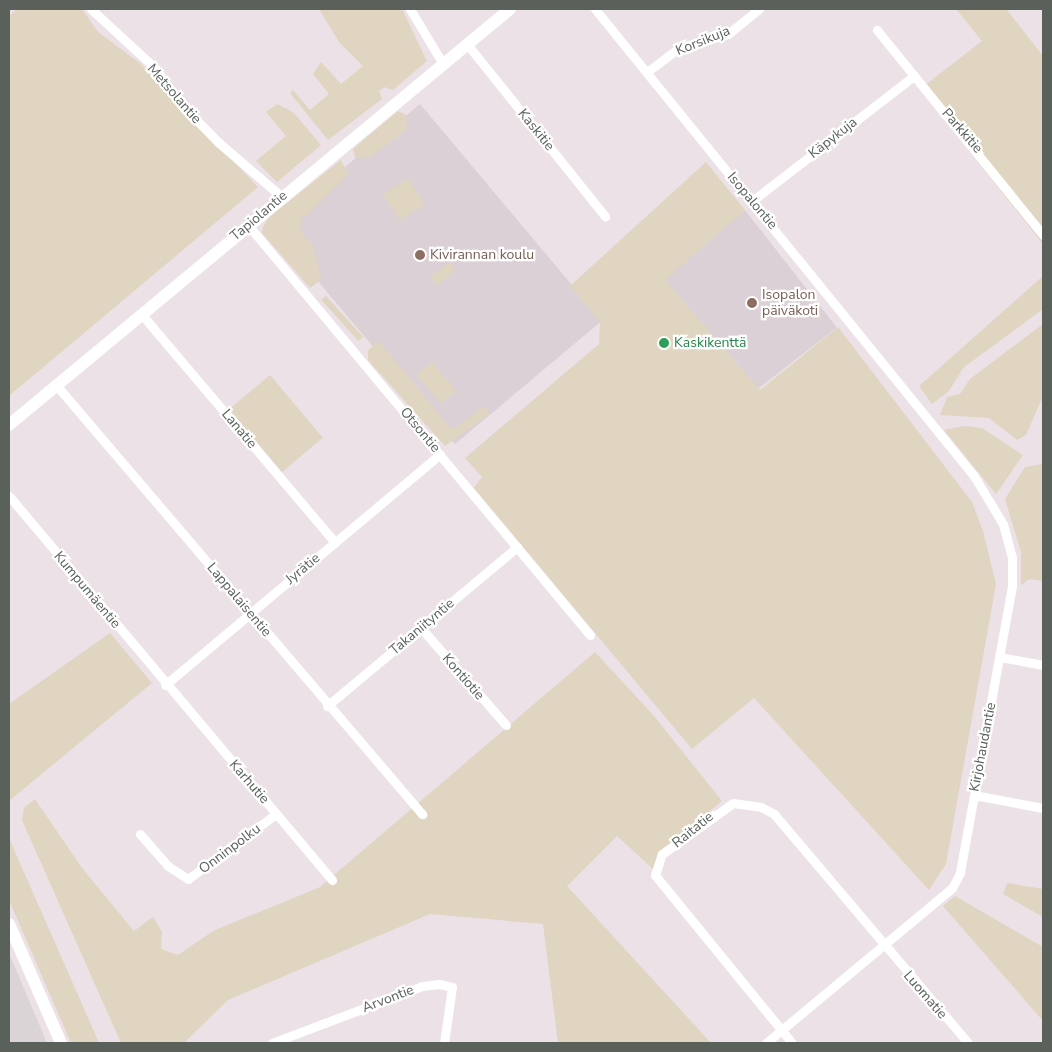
<!DOCTYPE html>
<html>
<head>
<meta charset="utf-8">
<style>
  body { margin:0 }
  #map { position:relative; width:1052px; height:1052px; overflow:hidden; background:#ebe1e7; font-family:"Nunito Sans",sans-serif }
  div>[style] { position:absolute }
  .industrial>* { inset:0; background:#dad4d7 }
  .education>* { inset:0; background:#dbd0d6; transform-origin:0 0 }
  .green>* { inset:0; background:#e0d5c0; transform-origin:0 0 }
  .street>* { height:9px; margin:-4.5px; padding:0 4.5px; transform-origin:4.5px; border-radius:4.5px; background:#fff }
  .secondary>* { height:12px; margin:-6px; padding:0 6px; transform-origin:6px; border-radius:6px; background:#fff }
  .dots>* { width:14px; height:14px; translate:-50% -50%; box-sizing:border-box; border:2px solid #fff; border-radius:50% }
  span { translate:-50% -50%; white-space:nowrap; text-align:center; line-height:1.15; -webkit-text-stroke:4.5px #fff; paint-order:stroke }
  .street-label { font-size:14px; color:#5a615b }
  .education-label { font-size:14px; color:#785e54 }
  .left { translate:0 -50%; text-align:left }
  .leisure-label { font-size:14px; color:#27864d }
  .frame { position:absolute; inset:0; border:10px solid #5a615b; pointer-events:none }
</style>
</head>
<body>
<div id="map">
  <div class="industrial">
    <i style="clip-path:polygon(9px 953px,47px 1043px,9px 1043px)"></i>
  </div>
  <div class="education">
    <i style="left:420px;top:104px;width:283px;height:192px;rotate:50deg"></i>
    <i style="left:745px;top:210px;width:149px;height:106px;rotate:52deg"></i>
  </div>
  <div class="green">
    <i style="clip-path:polygon(17px 9px,82px 9px,98px 32px,141px 64px,258px 187px,9px 396px,9px 16px)"></i>
    <i style="clip-path:polygon(319px 9px,402px 9px,427px 61px,393px 90px,384px 87px,379px 91px,382px 99px,328px 140px,290px 93px,293px 90px,310px 110px,329px 94px,313px 74px,321px 62px,341px 84px,363px 66px,339px 42px)"></i>
    <i style="clip-path:polygon(956px 9px,1006px 9px,1043px 56px,1043px 244px,920px 89px,982px 41px)"></i>
    <i style="clip-path:polygon(277px 104px,293px 112px,321px 145px,277px 182px,256px 161px,286px 136px,266px 112px)"></i>
    <i style="clip-path:polygon(398px 111px,406px 115px,407px 129px,369px 158px,355px 157px,353px 149px)"></i>
    <i style="clip-path:polygon(341px 160px,348px 174px,301px 220px,300px 231px,312px 245px,322px 279px,310px 288px,262px 233px,263px 227px,268px 218px)"></i>
    <i style="clip-path:polygon(706px 162px,745px 210px,665px 280px,760px 390px,838px 327px,972px 502px,983px 531px,996px 584px,946px 864px,929px 890px,754px 698px,692px 749px,474px 488px,482px 477px,465px 458px,599px 344px,600px 322px,570px 286px)"></i>
    <i style="left:408px;top:178px;width:31px;height:30px;rotate:57deg"></i>
    <i style="left:449px;top:262px;width:11px;height:24px;rotate:52deg"></i>
    <i style="clip-path:polygon(1043px 276px,1043px 309px,963px 368px,949px 391px,932px 404px,919px 386px)"></i>
    <i style="left:326px;top:296px;width:55px;height:6px;rotate:48deg"></i>
    <i style="clip-path:polygon(1043px 324px,1043px 396px,1026px 435px,1017px 440px,989px 418px,940px 415px,947px 397px,960px 394px,970px 379px)"></i>
    <i style="clip-path:polygon(379px 341px,452px 430px,484px 406px,490px 414px,445px 446px,368px 360px,368px 350px)"></i>
    <i style="left:432px;top:362px;width:38px;height:20px;rotate:50deg"></i>
    <i style="left:270px;top:375px;width:82px;height:53px;rotate:50deg"></i>
    <i style="clip-path:polygon(964px 426px,982px 428px,1023px 455px,996px 494px,944px 430px)"></i>
    <i style="clip-path:polygon(1043px 464px,1043px 581px,1029px 579px,1021px 585px,1021px 552px,1005px 499px,1025px 467px)"></i>
    <i style="clip-path:polygon(110px 633px,152px 683px,9px 801px,9px 704px)"></i>
    <i style="clip-path:polygon(595px 652px,654px 716px,722px 801px,661px 852px,653px 869px,617px 836px,567px 886px,711px 1043px,558px 1043px,543px 924px,430px 914px,228px 1000px,184px 1043px,121px 1043px,22px 820px,24px 808px,35px 799px,82px 868px,134px 931px,153px 917px,162px 932px,161px 949px,178px 955px,213px 931px,320px 887px)"></i>
    <i style="clip-path:polygon(9px 838px,99px 1043px,71px 1043px,9px 900px)"></i>
    <i style="clip-path:polygon(1007px 883px,1043px 889px,1043px 917px,1003px 894px)"></i>
    <i style="clip-path:polygon(955px 896px,1043px 947px,1043px 1021px,943px 906px)"></i>
  </div>
  <div class="street">
    <i style="left:91px;top:9px;width:88px;rotate:42.7deg"></i>
    <i style="left:156px;top:69px;width:42px;rotate:54.8deg"></i>
    <i style="left:180px;top:103px;width:54px;rotate:45.7deg"></i>
    <i style="left:218px;top:142px;width:84px;rotate:40.7deg"></i>
    <i style="left:410px;top:9px;width:64px;rotate:59deg"></i>
    <i style="left:595px;top:9px;width:601px;rotate:50.94deg"></i>
    <i style="left:974px;top:476px;width:56px;rotate:58.9deg"></i>
    <i style="left:1003px;top:524px;width:34px;rotate:75deg"></i>
    <i style="left:1012px;top:557px;width:29px;rotate:90deg"></i>
    <i style="left:1012px;top:586px;width:292px;rotate:100.3deg"></i>
    <i style="left:960px;top:873px;width:17px;rotate:118deg"></i>
    <i style="left:952px;top:888px;width:242px;rotate:140.2deg"></i>
    <i style="left:877px;top:30px;width:264px;rotate:51deg"></i>
    <i style="left:467px;top:44px;width:221px;rotate:51.3deg"></i>
    <i style="left:647px;top:72px;width:40px;rotate:-37deg"></i>
    <i style="left:679px;top:48px;width:51px;rotate:-15.9deg"></i>
    <i style="left:728px;top:34px;width:40px;rotate:-39deg"></i>
    <i style="left:752px;top:201px;width:205px;rotate:-37.7deg"></i>
    <i style="left:248px;top:225px;width:534px;rotate:50.17deg"></i>
    <i style="left:143px;top:316px;width:297px;rotate:49.7deg"></i>
    <i style="left:57px;top:386px;width:563px;rotate:49.54deg"></i>
    <i style="left:9px;top:496px;width:502px;rotate:49.93deg"></i>
    <i style="left:421px;top:628px;width:129px;rotate:48.8deg"></i>
    <i style="left:1000px;top:657px;width:44px;rotate:10.5deg"></i>
    <i style="left:165px;top:685px;width:359px;rotate:-40deg"></i>
    <i style="left:327px;top:706px;width:248px;rotate:-39.9deg"></i>
    <i style="left:974px;top:795px;width:70px;rotate:10.7deg"></i>
    <i style="left:140px;top:834px;width:43px;rotate:48.8deg"></i>
    <i style="left:168px;top:866px;width:24px;rotate:33deg"></i>
    <i style="left:188px;top:879px;width:109px;rotate:-36.5deg"></i>
    <i style="left:272px;top:1043px;width:160px;rotate:-20.8deg"></i>
    <i style="left:422px;top:986px;width:17px;rotate:-7deg"></i>
    <i style="left:439px;top:984px;width:13px;rotate:13deg"></i>
    <i style="left:452px;top:987px;width:57px;rotate:98.1deg"></i>
    <i style="left:792px;top:1043px;width:217px;rotate:-129.2deg"></i>
    <i style="left:655px;top:875px;width:22px;rotate:-72deg"></i>
    <i style="left:662px;top:854px;width:87px;rotate:-35.7deg"></i>
    <i style="left:733px;top:803px;width:28px;rotate:8deg"></i>
    <i style="left:761px;top:807px;width:15px;rotate:28deg"></i>
    <i style="left:774px;top:814px;width:300px;rotate:49.7deg"></i>
  </div>
  <div class="secondary">
    <i style="left:9px;top:425px;width:651px;rotate:-39.7deg"></i>
    <i style="left:9px;top:924px;width:130px;rotate:66.4deg"></i>
  </div>
  <div class="dots">
    <i style="left:420px;top:255px;background:#8d6e63"></i>
    <i style="left:752px;top:303px;background:#8d6e63"></i>
    <i style="left:664px;top:343px;background:#2e9e5b"></i>
  </div>
  <div class="street-label">
    <span style="left:703px;top:41px;rotate:-22deg">Korsikuja</span>
    <span style="left:174px;top:94px;rotate:49deg">Metsolantie</span>
    <span style="left:536px;top:130px;rotate:51deg">Kaskitie</span>
    <span style="left:962px;top:131px;rotate:49deg">Parkkitie</span>
    <span style="left:833px;top:138px;rotate:-38deg">Käpykuja</span>
    <span style="left:752px;top:201px;rotate:50deg">Isopalontie</span>
    <span style="left:259px;top:216px;rotate:-40deg">Tapiolantie</span>
    <span style="left:239px;top:429px;rotate:50deg">Lanatie</span>
    <span style="left:420px;top:430px;rotate:50deg">Otsontie</span>
    <span style="left:303px;top:569px;rotate:-40deg">Jyrätie</span>
    <span style="left:87px;top:590px;rotate:50deg">Kumpumäentie</span>
    <span style="left:239px;top:600px;rotate:50deg">Lappalaisentie</span>
    <span style="left:422px;top:627px;rotate:-40deg">Takaniityntie</span>
    <span style="left:463px;top:677px;rotate:49deg">Kontiotie</span>
    <span style="left:983px;top:747px;rotate:-79deg">Kirjohaudantie</span>
    <span style="left:249px;top:782px;rotate:49deg">Karhutie</span>
    <span style="left:693px;top:830px;rotate:-39deg">Raitatie</span>
    <span style="left:230px;top:849px;rotate:-37deg">Onninpolku</span>
    <span style="left:925px;top:995px;rotate:49deg">Luomatie</span>
    <span style="left:388px;top:999px;rotate:-21deg">Arvontie</span>
  </div>
  <div class="education-label">
    <span class="left" style="left:430px;top:255px">Kivirannan koulu</span>
    <span class="left" style="left:762px;top:303px">Isopalon<br>päiväkoti</span>
  </div>
  <div class="leisure-label">
    <span class="left" style="left:674px;top:343px">Kaskikenttä</span>
  </div>
  <div class="frame"></div>
</div>
</body>
</html>
